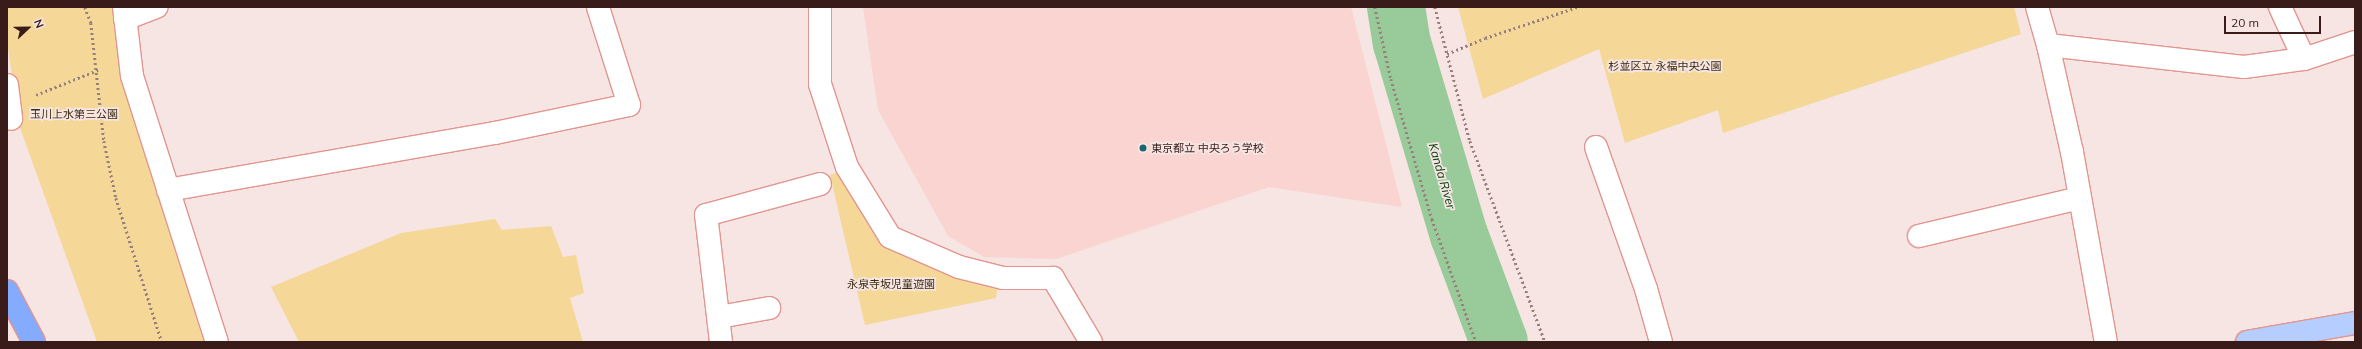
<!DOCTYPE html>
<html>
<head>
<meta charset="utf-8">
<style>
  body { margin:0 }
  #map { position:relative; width:2362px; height:349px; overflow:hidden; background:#f6e5e3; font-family:Mulish,"Noto Sans JP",sans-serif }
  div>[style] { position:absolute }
  .built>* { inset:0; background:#f9d4d0 }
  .green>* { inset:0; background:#f5d797 }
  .river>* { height:58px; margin:-29px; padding:0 29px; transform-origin:29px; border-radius:29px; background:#98cb99 }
  .path>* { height:2.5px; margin-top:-1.25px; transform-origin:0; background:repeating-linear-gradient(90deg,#967f7d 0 2px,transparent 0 5px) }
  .roads { filter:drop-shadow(1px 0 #e2958e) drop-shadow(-1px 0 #e2958e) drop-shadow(0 1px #e2958e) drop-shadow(0 -1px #e2958e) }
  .minor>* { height:22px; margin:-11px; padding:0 11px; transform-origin:11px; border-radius:11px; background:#fff }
  .major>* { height:22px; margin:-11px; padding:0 11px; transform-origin:11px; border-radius:11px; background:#b6cdff }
  .highway>* { height:22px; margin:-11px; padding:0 11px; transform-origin:11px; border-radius:11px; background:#85abff }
  .dots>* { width:11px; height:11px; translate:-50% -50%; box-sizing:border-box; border:2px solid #f6e5e3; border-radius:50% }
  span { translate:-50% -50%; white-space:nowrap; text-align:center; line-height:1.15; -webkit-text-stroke:3.5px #f6e5e3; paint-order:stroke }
  .park-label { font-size:11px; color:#3b2e11 }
  .poi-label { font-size:11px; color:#391c1a }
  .left { translate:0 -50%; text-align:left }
  .water-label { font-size:12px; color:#003a0a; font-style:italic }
  .frame { position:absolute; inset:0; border:8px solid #391c1a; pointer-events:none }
  .north { position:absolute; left:8px; top:8px; width:40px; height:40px; -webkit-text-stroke:3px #f6e5e3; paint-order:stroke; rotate:68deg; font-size:11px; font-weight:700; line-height:16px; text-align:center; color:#391c1a }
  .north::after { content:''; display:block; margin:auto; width:14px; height:18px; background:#391c1a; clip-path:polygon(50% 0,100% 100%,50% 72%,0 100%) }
  .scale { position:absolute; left:2224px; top:16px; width:97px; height:18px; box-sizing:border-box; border:2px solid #391c1a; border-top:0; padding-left:5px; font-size:12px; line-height:14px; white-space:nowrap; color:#391c1a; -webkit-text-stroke:3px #f6e5e3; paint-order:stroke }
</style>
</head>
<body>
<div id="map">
  <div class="built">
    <i style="clip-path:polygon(863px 7px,1351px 7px,1402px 207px,1269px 187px,1056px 259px,984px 257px,948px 236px,878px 110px)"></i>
  </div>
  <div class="green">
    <i style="clip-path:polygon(7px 7px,114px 7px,206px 342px,97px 342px,19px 125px,7px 41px)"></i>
    <i style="clip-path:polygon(1458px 7px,2014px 7px,2021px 34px,1723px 133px,1718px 110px,1625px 143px,1599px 49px,1483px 99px)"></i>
    <i style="clip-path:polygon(841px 171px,885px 242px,998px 285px,996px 298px,865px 325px,830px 175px)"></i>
    <i style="clip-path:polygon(495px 219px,502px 230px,551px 226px,563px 257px,576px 255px,584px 293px,570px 298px,583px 342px,299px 342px,271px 287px,401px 233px)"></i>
  </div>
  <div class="river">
    <i style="left:1396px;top:7px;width:36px;rotate:81deg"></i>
    <i style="left:1402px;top:43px;width:200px;rotate:73.5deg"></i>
    <i style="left:1459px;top:235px;width:114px;rotate:69.5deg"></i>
  </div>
  <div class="path">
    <i style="left:85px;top:7px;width:17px;rotate:69deg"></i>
    <i style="left:91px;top:23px;width:119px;rotate:83.7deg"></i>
    <i style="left:104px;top:141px;width:58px;rotate:78.1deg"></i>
    <i style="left:116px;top:198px;width:151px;rotate:72.3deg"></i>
    <i style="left:1375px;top:7px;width:74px;rotate:77.5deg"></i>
    <i style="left:1391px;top:79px;width:146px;rotate:73.7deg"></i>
    <i style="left:1432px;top:219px;width:131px;rotate:70.3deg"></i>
    <i style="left:1435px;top:7px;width:138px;rotate:75.4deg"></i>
    <i style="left:1470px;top:141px;width:215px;rotate:69.5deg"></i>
    <i style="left:1447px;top:54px;width:41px;rotate:-22.8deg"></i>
    <i style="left:1485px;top:38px;width:97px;rotate:-18.6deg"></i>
    <i style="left:36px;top:95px;width:67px;rotate:-22deg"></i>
  </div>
  <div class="roads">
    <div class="minor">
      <i style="left:124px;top:7px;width:69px;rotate:83.4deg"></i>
      <i style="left:132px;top:76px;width:279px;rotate:72.3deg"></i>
      <i style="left:820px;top:7px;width:77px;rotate:90deg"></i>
      <i style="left:820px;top:84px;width:87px;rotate:72deg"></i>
      <i style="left:847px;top:167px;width:82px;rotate:58.4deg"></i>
      <i style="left:890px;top:237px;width:75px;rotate:23.5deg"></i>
      <i style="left:959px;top:267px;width:45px;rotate:14deg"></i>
      <i style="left:1003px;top:278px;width:50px"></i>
      <i style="left:1053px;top:278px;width:74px;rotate:59.3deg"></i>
      <i style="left:2037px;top:7px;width:40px;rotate:74deg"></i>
      <i style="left:2048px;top:45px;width:110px;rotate:77.4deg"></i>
      <i style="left:2072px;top:152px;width:193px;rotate:79.9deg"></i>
      <i style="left:2280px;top:7px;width:57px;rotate:65.2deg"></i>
      <i style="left:125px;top:19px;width:34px;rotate:-21deg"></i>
      <i style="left:2048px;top:45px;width:197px;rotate:6.4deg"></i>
      <i style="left:2244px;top:67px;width:61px;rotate:-7.6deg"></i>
      <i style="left:2304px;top:59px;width:54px;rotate:-18.4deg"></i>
      <i style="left:7px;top:85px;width:34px;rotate:83deg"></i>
      <i style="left:1596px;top:147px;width:151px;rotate:70.6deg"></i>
      <i style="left:1646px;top:289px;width:55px;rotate:74.2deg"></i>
      <i style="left:168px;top:190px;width:332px;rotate:-9.9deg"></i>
      <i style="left:495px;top:133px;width:137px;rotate:-11.8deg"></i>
      <i style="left:629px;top:105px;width:103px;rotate:-107.6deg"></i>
      <i style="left:1919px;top:236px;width:165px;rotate:-13.3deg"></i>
      <i style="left:719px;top:317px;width:51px;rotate:-10.2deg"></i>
      <i style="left:721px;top:342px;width:128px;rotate:-96.7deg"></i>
      <i style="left:706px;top:215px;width:118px;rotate:-15.2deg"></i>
    </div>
    <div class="major">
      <i style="left:2247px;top:342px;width:110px;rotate:-10deg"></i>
    </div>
    <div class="highway">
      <i style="left:7px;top:291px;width:58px;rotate:62.1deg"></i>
    </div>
  </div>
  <div class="dots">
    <i style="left:1143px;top:148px;background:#1a666e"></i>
  </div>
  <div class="park-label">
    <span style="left:1665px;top:66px">杉並区立 永福中央公園</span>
    <span style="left:74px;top:114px">玉川上水第三公園</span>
    <span style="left:891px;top:284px">永泉寺坂児童遊園</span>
  </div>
  <div class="poi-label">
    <span class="left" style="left:1151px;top:148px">東京都立 中央ろう学校</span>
  </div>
  <div class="water-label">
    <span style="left:1442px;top:176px;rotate:74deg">Kanda River</span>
  </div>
  <div class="frame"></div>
  <div class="north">N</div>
  <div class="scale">20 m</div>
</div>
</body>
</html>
